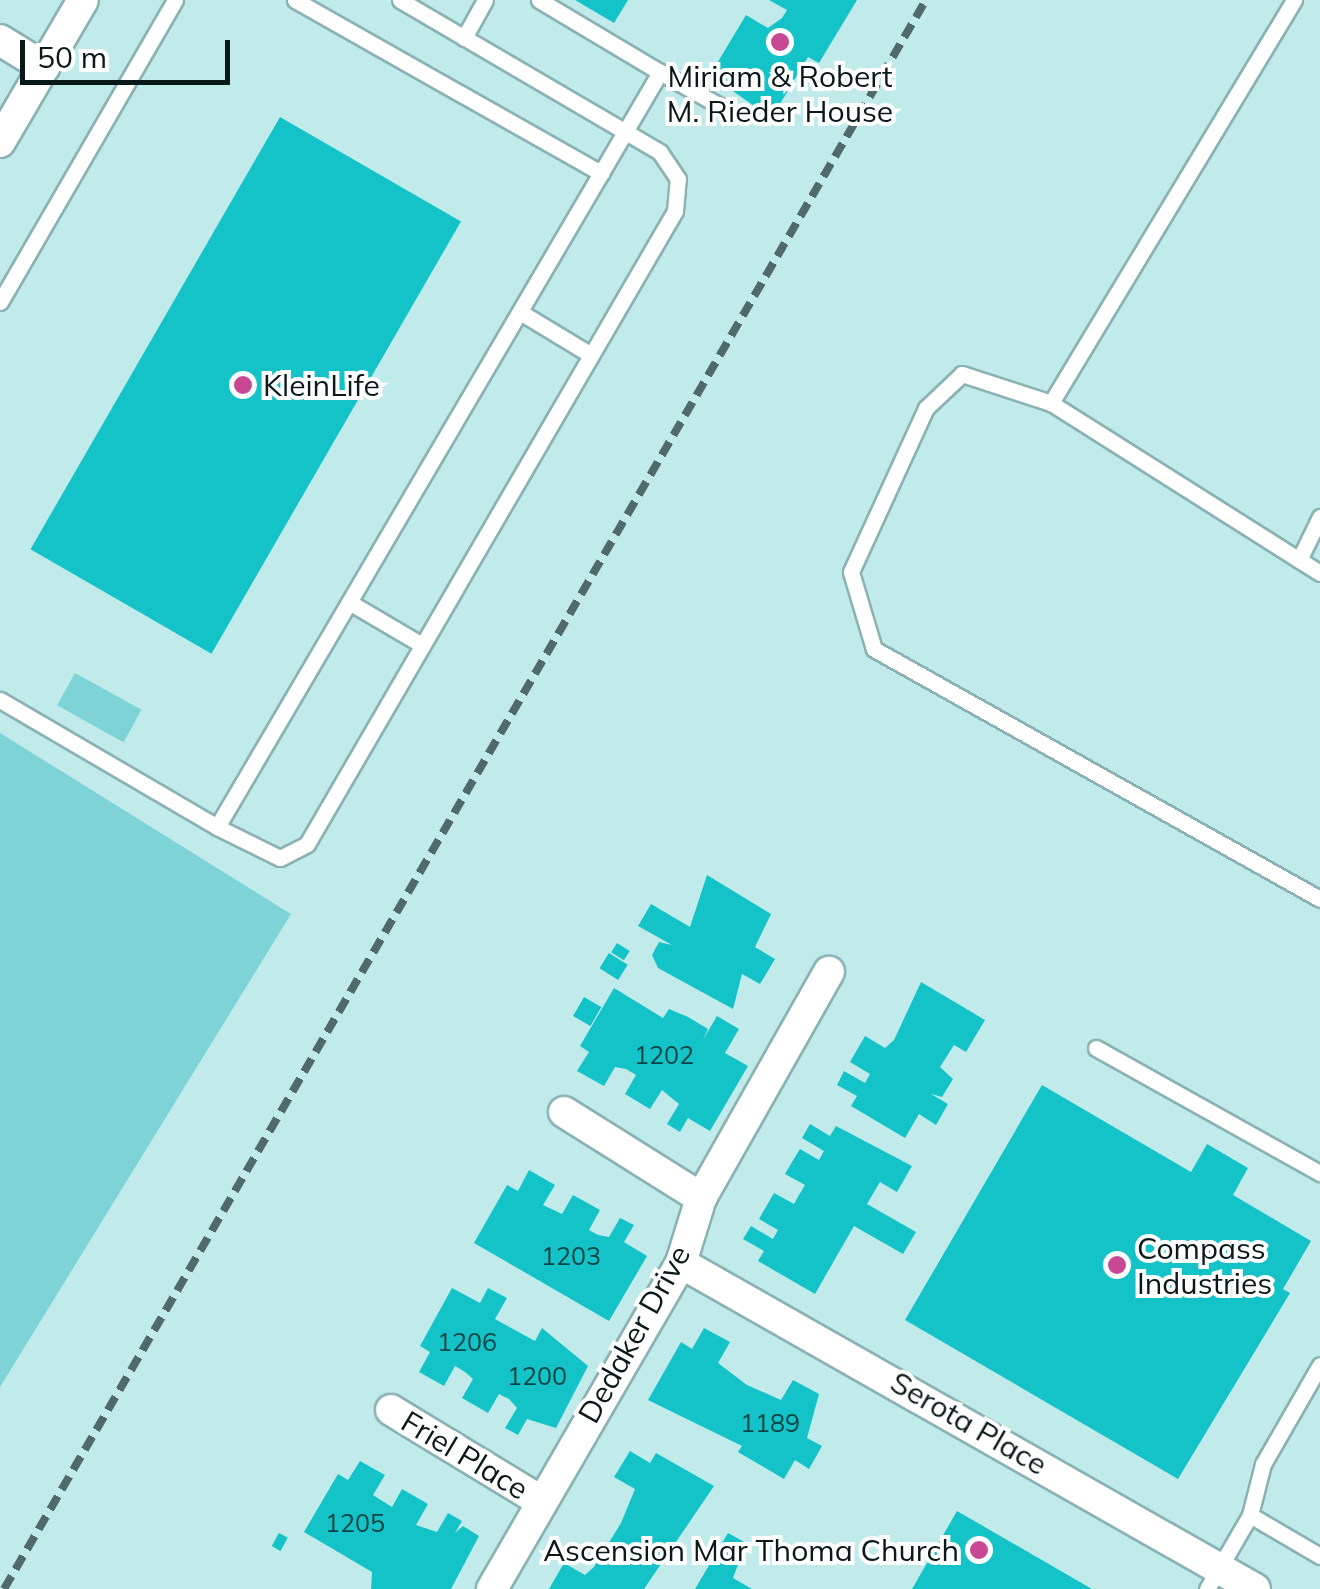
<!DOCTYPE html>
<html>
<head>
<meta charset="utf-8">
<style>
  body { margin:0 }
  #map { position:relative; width:1320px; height:1589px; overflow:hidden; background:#c1ebeb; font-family:Mulish,sans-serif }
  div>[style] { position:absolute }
  .green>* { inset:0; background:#7dd3d5; transform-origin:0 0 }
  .building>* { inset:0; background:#13c3c7; transform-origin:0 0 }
  .roads { filter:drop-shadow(2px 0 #8ab2b3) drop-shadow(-2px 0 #8ab2b3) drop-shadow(0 2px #8ab2b3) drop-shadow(0 -2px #8ab2b3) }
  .lane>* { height:15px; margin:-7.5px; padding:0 7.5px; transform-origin:7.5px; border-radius:7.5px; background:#fff }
  .street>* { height:30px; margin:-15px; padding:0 15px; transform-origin:15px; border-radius:15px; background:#fff }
  .rail>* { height:8px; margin-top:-4px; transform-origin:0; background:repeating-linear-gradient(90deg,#50696a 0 15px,transparent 0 23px) }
  .dots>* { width:28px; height:28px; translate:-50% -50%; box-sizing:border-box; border:5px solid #fff; border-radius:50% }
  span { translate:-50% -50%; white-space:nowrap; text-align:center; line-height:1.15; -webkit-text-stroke:8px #fff; paint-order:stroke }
  .number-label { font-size:25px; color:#0c4344 }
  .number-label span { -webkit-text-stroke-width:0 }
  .poi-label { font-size:30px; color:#091819 }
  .left { translate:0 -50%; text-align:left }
  .right { translate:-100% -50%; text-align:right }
  .street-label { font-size:30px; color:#091819 }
  .scale { position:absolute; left:20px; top:40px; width:210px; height:45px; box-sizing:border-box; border:5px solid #091819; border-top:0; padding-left:12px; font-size:30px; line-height:35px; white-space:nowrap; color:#091819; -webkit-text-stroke:8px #fff; paint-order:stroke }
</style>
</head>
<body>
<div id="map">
  <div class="green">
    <i style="left:75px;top:673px;width:76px;height:37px;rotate:29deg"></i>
    <i style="clip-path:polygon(0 733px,291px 914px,0 1387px)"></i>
  </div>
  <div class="building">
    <i style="clip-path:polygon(575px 0,628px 0,614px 23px)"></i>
    <i style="clip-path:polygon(769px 0,857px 0,819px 63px,808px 57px,777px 109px,769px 104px,764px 113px,710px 75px,746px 15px,768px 28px,782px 18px,787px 10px)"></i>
    <i style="left:280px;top:117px;width:209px;height:499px;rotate:30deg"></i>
    <i style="clip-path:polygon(707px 875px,771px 914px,755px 947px,775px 959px,760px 984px,742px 974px,733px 1009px,658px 968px,652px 955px,659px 942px,672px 945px,638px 926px,651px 904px,690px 927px)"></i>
    <i style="left:617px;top:943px;width:15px;height:11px;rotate:32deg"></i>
    <i style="left:609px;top:953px;width:22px;height:18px;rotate:32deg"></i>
    <i style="clip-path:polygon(921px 982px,985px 1020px,966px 1052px,954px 1045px,940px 1067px,953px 1079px,942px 1097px,931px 1094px,948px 1104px,936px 1125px,919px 1114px,905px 1138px,851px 1106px,857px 1096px,837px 1085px,844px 1071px,865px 1083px,870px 1074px,850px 1062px,865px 1036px,885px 1048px,894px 1040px)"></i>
    <i style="clip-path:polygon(614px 988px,663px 1018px,669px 1009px,688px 1017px,708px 1029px,703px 1040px,717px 1016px,739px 1029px,725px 1053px,748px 1066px,710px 1131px,688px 1118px,680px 1132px,667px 1124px,679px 1104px,662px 1090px,650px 1109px,625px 1094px,636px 1075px,626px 1069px,615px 1067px,604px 1086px,577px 1071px,589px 1052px,580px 1046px)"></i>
    <i style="left:584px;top:997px;width:20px;height:22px;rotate:30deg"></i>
    <i style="clip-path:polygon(1042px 1085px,1191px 1172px,1207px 1144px,1248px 1168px,1233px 1195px,1311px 1241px,1283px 1289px,1290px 1293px,1178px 1479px,905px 1320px)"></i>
    <i style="clip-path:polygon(810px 1124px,830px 1136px,836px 1126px,912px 1166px,897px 1192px,880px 1182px,867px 1204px,916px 1232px,903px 1254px,854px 1226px,815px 1294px,758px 1261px,764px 1251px,743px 1239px,751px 1226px,773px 1239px,778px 1230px,759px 1219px,774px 1193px,794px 1204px,799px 1195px,805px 1185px,785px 1174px,792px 1162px,800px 1149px,819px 1160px,824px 1151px,802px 1138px)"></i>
    <i style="clip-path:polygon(529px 1170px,555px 1185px,543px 1205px,562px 1214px,573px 1195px,600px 1210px,589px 1230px,598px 1235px,609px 1237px,620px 1218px,634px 1225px,624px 1242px,647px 1256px,609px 1321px,474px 1243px,507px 1185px,518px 1191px)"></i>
    <i style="clip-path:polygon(452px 1288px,480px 1303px,488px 1288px,507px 1298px,495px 1319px,535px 1341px,542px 1328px,588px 1366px,556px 1428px,527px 1419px,518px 1435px,505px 1428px,517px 1408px,509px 1399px,499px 1394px,488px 1413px,462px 1398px,473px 1379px,465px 1372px,455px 1366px,444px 1386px,419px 1372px,430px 1352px,420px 1346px)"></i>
    <i style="clip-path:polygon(704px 1328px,730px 1342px,718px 1363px,747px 1385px,781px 1400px,793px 1380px,819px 1394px,807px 1438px,822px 1446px,809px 1469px,795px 1460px,784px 1479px,738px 1452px,742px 1446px,648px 1400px,681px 1342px,692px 1349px)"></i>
    <i style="clip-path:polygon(630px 1451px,650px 1463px,656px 1453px,714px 1486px,644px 1589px,549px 1589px,564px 1563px,585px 1575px,594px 1567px,621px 1523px,635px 1489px,614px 1477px)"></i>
    <i style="clip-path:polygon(360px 1461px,385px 1475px,373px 1495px,392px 1507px,402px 1489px,428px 1504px,416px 1525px,437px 1532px,448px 1513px,462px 1521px,455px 1533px,463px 1526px,479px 1536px,451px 1589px,371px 1589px,372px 1572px,304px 1532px,338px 1474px,348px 1480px)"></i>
    <i style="clip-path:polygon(957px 1511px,1092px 1589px,912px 1589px)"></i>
    <i style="left:279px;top:1533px;width:10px;height:15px;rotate:29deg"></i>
    <i style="clip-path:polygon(728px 1533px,746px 1543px,733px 1578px,752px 1589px,695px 1589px)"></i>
  </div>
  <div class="roads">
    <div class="lane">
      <i style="left:295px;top:0;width:352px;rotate:29.5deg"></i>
      <i style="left:601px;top:173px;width:758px;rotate:120.42deg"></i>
      <i style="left:217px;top:827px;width:70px;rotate:26.2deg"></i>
      <i style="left:280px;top:858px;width:30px;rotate:-27deg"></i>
      <i style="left:307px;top:844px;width:732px;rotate:-59.83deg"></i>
      <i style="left:675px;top:211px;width:32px;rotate:-85deg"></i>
      <i style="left:678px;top:179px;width:32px;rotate:-124deg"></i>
      <i style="left:660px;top:152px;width:301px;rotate:-149.7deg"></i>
      <i style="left:539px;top:0;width:141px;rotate:30.8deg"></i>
      <i style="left:660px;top:72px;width:117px;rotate:120.3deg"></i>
      <i style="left:1294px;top:0;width:471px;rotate:121.1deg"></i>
      <i style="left:1051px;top:403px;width:318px;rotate:32.3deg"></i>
      <i style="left:464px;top:38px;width:43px;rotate:-61.1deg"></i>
      <i style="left:660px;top:72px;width:69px;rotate:29.5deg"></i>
      <i style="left:0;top:302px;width:349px;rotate:-59.9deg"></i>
      <i style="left:520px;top:312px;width:83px;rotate:31.2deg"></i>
      <i style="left:1051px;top:403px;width:94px;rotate:-162deg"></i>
      <i style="left:962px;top:374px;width:50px;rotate:136.6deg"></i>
      <i style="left:926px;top:408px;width:180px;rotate:114.6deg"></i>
      <i style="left:851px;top:572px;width:80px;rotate:73.4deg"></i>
      <i style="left:874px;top:649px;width:511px;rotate:29.27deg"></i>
      <i style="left:1299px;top:560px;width:48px;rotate:-64deg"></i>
      <i style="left:349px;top:602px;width:85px;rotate:30.5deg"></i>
      <i style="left:0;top:700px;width:251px;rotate:30.3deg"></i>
      <i style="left:1096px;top:1048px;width:257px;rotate:29.2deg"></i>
      <i style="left:1250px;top:1515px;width:53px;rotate:-75.7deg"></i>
      <i style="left:1263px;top:1464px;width:114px;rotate:-60.1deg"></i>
      <i style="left:1207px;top:1589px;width:86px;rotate:-59.8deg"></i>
      <i style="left:1250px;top:1515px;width:81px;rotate:30.4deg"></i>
    </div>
    <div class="street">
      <i style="left:0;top:40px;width:52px;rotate:31.5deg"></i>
      <i style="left:0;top:142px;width:164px;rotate:-59.7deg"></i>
      <i style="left:564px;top:1112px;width:162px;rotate:32.1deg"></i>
      <i style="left:681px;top:1263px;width:660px;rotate:29.59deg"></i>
      <i style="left:391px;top:1410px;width:173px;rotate:31.3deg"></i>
      <i style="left:492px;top:1589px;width:377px;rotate:-59.9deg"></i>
      <i style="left:681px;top:1263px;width:68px;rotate:-72.9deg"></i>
      <i style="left:701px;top:1198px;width:260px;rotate:-60.5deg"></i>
    </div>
  </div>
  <div class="rail">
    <i style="left:4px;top:1589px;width:1837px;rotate:-59.88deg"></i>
  </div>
  <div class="dots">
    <i style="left:780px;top:42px;background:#c84893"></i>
    <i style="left:243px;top:385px;background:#c84893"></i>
    <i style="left:1117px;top:1265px;background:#c84893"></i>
    <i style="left:979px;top:1550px;background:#c84893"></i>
  </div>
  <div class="number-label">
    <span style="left:664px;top:1055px">1202</span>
    <span style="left:571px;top:1256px">1203</span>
    <span style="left:467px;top:1342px">1206</span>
    <span style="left:537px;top:1376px">1200</span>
    <span style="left:770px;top:1423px">1189</span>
    <span style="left:355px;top:1523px">1205</span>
  </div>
  <div class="poi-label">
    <span style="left:780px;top:93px">Miriam &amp; Robert<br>M. Rieder House</span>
    <span class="left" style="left:263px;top:385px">KleinLife</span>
    <span class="left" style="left:1137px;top:1265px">Compass<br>Industries</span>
    <span class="right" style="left:959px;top:1550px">Ascension Mar Thoma Church</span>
  </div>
  <div class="street-label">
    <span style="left:634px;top:1334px;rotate:-61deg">Dedaker Drive</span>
    <span style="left:969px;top:1423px;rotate:30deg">Serota Place</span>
    <span style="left:465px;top:1455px;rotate:31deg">Friel Place</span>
  </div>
  <div class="scale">50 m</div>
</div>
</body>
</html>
